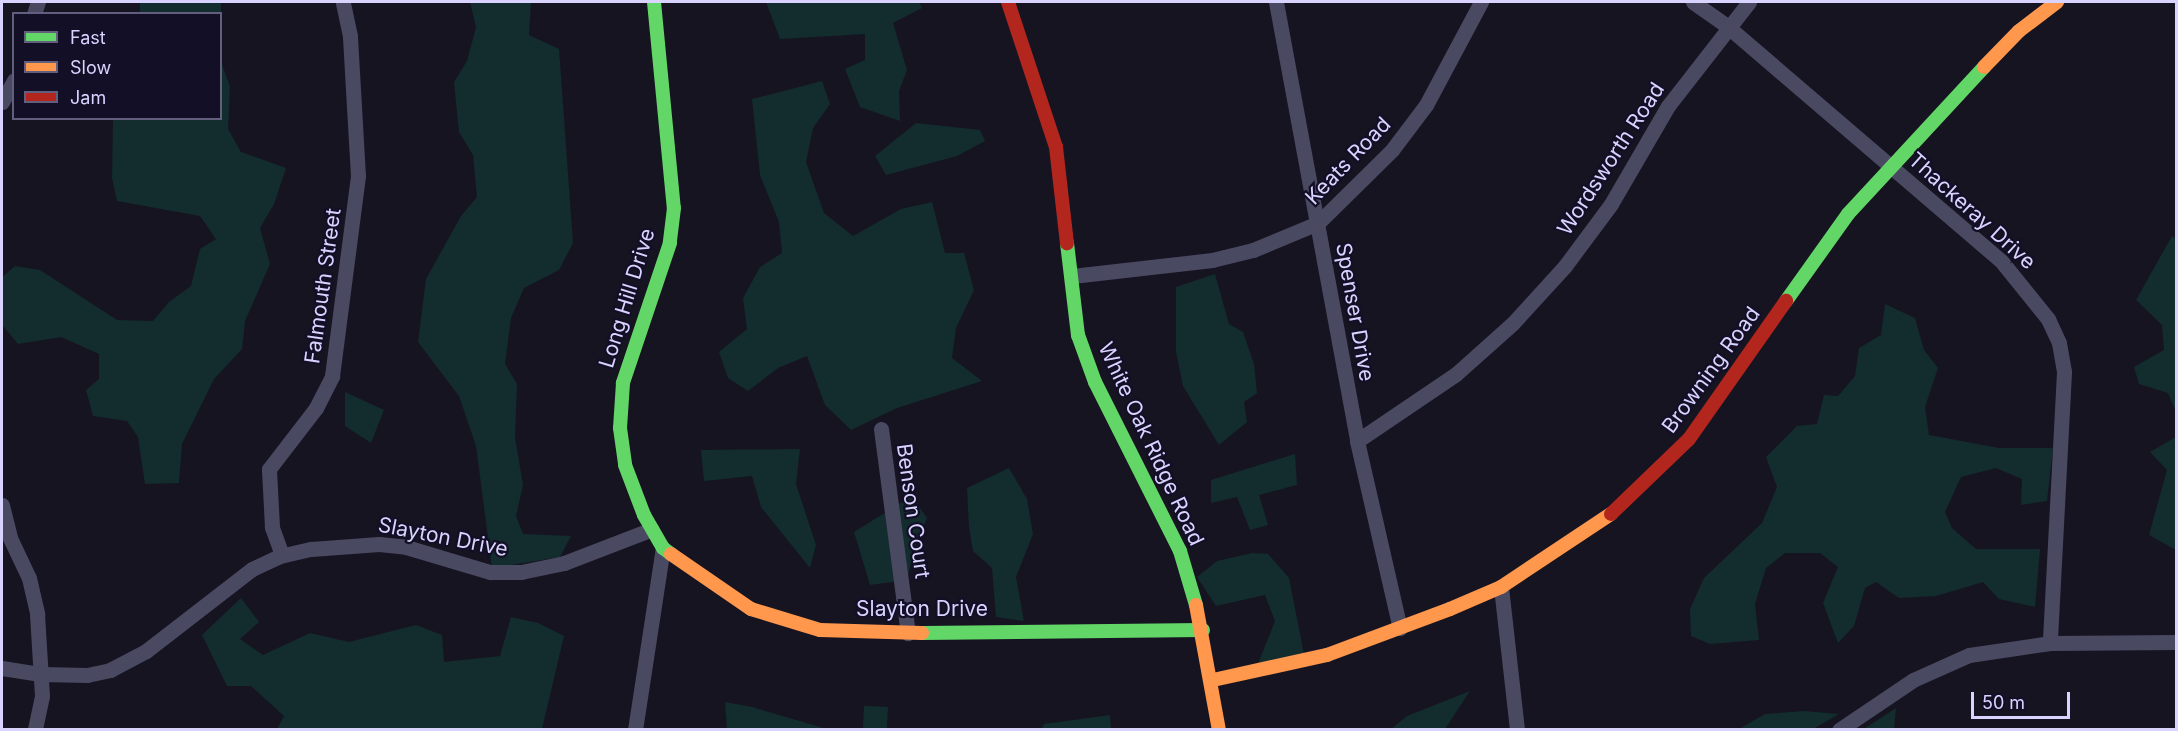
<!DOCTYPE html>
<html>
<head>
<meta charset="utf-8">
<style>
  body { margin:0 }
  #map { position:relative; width:2178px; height:731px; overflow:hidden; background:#161421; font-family:Inter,sans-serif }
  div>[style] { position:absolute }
  .green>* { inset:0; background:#132c2d; transform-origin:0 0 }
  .street>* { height:15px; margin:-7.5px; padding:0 7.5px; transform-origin:7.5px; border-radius:7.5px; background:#4a4962 }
  .fast>* { height:14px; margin:-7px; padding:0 7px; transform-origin:7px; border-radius:7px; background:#63d668 }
  .slow>* { height:14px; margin:-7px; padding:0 7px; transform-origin:7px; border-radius:7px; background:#ff974d }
  .jam>* { height:14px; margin:-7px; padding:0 7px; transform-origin:7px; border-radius:7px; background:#b3261e }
  span { translate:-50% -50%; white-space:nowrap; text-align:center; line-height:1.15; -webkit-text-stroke:4.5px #130f26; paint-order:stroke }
  .street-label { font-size:21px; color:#d9d4ff }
  .frame { position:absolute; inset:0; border:3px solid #d9d4ff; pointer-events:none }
  .legend { position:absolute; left:12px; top:12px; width:210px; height:108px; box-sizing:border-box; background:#130f26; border:2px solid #625e7d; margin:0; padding:8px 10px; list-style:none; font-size:18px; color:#d9d4ff }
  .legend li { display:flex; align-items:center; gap:12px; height:30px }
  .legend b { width:30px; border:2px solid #625e7d }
  .scale { position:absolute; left:1971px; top:692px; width:99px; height:27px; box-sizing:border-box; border:3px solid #d9d4ff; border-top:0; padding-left:8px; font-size:18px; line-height:21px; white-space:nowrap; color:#d9d4ff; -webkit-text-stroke:4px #130f26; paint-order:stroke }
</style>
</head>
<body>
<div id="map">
  <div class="green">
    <i style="left:140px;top:2px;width:81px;height:11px"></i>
    <i style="clip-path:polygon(470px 2px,531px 2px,529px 35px,559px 49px,573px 243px,559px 270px,524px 288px,511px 318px,505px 364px,517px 384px,515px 437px,523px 485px,516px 516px,523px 534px,571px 536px,560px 557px,492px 568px,476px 446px,459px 396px,418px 342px,426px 279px,461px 216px,477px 197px,473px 155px,459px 132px,454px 82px,467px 61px,476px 27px)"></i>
    <i style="clip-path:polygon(766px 2px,919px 2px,922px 8px,893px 23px,907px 70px,899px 91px,900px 121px,860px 107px,845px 69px,865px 60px,865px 34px,780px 39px)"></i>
    <i style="clip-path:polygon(221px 61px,230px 87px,228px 129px,241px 152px,286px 168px,274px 204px,260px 228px,270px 264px,245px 321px,242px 349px,214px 379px,182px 444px,179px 483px,145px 484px,138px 437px,127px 421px,93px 416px,86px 390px,99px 379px,99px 354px,61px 337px,18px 344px,3px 326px,2px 277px,15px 266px,40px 270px,117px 320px,153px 321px,169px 302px,191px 286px,200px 249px,216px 239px,200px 216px,117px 201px,112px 178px,113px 119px,220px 118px)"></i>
    <i style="clip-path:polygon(822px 81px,830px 104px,813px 128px,806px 162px,824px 213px,853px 236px,901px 209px,932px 202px,945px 253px,964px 253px,974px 290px,956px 328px,952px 358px,982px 381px,897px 408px,851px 430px,825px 405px,807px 356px,778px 368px,748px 391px,728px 378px,719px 352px,747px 329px,743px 298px,760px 267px,782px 253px,779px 222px,760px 175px,752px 99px)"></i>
    <i style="clip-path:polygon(916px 123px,980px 130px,985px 141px,957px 156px,886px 175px,875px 156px)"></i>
    <i style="clip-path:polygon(2172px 236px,2176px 239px,2176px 412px,2168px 393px,2139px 384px,2134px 367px,2164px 350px,2162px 325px,2136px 300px)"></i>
    <i style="clip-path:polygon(1215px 274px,1229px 324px,1243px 332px,1254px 364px,1257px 393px,1244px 402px,1247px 422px,1219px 445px,1183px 386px,1176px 352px,1176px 287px)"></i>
    <i style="clip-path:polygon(1885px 304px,1915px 318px,1924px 350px,1938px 368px,1925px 407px,1929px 435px,1999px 448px,2053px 448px,2047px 501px,2021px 505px,2022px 479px,1996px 468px,1961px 477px,1945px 512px,1952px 528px,1976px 549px,2040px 549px,2035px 607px,1999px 599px,1983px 582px,1936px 596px,1899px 598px,1876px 582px,1865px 588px,1854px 626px,1838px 643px,1823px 603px,1838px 567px,1820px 553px,1785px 553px,1766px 568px,1755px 604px,1759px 640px,1710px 644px,1691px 636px,1690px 609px,1704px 578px,1762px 523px,1777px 487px,1766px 457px,1797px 426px,1817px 424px,1824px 395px,1838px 396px,1855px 376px,1859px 348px,1881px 335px)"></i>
    <i style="clip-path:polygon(345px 392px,384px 410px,371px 443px,345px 426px)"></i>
    <i style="clip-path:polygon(2176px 437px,2176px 550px,2149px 535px,2167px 470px,2150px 452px)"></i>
    <i style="clip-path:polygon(800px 449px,796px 484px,816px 545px,810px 568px,761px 507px,752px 476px,704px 481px,701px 450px)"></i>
    <i style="clip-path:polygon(1295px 454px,1297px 485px,1259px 495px,1268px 525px,1250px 530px,1237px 497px,1211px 503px,1211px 480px)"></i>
    <i style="clip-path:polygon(1009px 468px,1027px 499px,1033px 534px,1016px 577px,1024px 621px,996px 617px,992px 568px,973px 551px,969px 527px,967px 488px)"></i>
    <i style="clip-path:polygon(912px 496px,927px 518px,915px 546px,907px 580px,870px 585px,854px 532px)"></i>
    <i style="clip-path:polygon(1252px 553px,1268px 554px,1289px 578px,1304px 654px,1257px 666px,1275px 621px,1265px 595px,1216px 606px,1197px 577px,1217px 561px)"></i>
    <i style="clip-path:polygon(241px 598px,259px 622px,240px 639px,263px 655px,310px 633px,349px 642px,416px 625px,442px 635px,444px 662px,500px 656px,511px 617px,538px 623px,564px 636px,542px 729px,277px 729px,284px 716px,251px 686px,227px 686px,202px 635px)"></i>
    <i style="clip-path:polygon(1470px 691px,1445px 729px,1391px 729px,1407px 716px)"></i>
    <i style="clip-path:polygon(725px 702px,752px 707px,827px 729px,727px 729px)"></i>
    <i style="left:888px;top:707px;width:22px;height:24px;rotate:93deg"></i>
    <i style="clip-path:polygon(1896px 708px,1894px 729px,1864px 729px)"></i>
    <i style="clip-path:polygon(1804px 711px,1839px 714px,1813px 729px,1739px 729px,1765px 714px)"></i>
    <i style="clip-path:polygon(1110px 715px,1111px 729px,1042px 729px,1044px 724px)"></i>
  </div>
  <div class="street">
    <i style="left:1276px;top:2px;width:446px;rotate:79.5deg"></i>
    <i style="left:1357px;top:441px;width:192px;rotate:77.1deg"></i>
    <i style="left:1693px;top:2px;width:42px;rotate:35.2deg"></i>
    <i style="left:1727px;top:26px;width:362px;rotate:40.6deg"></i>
    <i style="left:2002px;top:262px;width:73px;rotate:51.1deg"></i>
    <i style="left:2048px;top:319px;width:26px;rotate:65deg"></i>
    <i style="left:2059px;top:343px;width:29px;rotate:80deg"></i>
    <i style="left:2064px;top:372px;width:271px;rotate:93deg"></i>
    <i style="left:34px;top:14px;width:13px;rotate:-72deg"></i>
    <i style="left:2px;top:102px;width:25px;rotate:-61deg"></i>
    <i style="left:1072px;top:276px;width:141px;rotate:-6.5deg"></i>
    <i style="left:1212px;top:260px;width:42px;rotate:-13.7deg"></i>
    <i style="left:1253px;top:250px;width:70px;rotate:-22.6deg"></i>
    <i style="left:1318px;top:223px;width:104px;rotate:-44.6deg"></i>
    <i style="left:1392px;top:150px;width:56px;rotate:-52.9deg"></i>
    <i style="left:1426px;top:105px;width:117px;rotate:-61.9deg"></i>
    <i style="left:881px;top:429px;width:206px;rotate:82.5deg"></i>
    <i style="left:1357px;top:441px;width:120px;rotate:-34.1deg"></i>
    <i style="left:1456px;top:374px;width:76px;rotate:-41.8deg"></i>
    <i style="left:1513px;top:323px;width:77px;rotate:-47.6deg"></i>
    <i style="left:1565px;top:266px;width:77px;rotate:-53.4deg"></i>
    <i style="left:1611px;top:204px;width:113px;rotate:-59.8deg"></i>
    <i style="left:1668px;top:106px;width:132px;rotate:-52.1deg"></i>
    <i style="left:2px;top:505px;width:34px;rotate:76deg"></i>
    <i style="left:10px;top:538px;width:44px;rotate:64.6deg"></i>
    <i style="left:29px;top:578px;width:37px;rotate:77deg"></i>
    <i style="left:37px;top:614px;width:82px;rotate:86.5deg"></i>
    <i style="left:42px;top:696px;width:35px;rotate:102deg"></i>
    <i style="left:282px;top:555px;width:30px;rotate:-110deg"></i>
    <i style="left:272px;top:527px;width:58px;rotate:-93deg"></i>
    <i style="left:269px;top:469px;width:77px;rotate:-52.4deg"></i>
    <i style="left:316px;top:408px;width:36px;rotate:-63deg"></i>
    <i style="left:332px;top:376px;width:202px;rotate:-82.6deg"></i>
    <i style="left:358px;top:176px;width:140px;rotate:-93.3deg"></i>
    <i style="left:350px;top:36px;width:35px;rotate:-102deg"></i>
    <i style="left:1501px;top:587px;width:144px;rotate:83.6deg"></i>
    <i style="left:2px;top:668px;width:39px;rotate:9deg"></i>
    <i style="left:41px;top:674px;width:46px;rotate:1.2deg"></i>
    <i style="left:87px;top:675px;width:24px;rotate:-12deg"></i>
    <i style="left:110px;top:670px;width:41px;rotate:-27.8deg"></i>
    <i style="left:146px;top:651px;width:134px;rotate:-37.7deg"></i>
    <i style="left:252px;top:569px;width:31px;rotate:-25deg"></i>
    <i style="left:280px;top:556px;width:32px;rotate:-13deg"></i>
    <i style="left:311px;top:549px;width:68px;rotate:-4.2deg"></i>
    <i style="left:379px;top:544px;width:27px;rotate:6deg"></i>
    <i style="left:406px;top:547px;width:88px;rotate:16.6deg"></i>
    <i style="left:490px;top:572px;width:31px"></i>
    <i style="left:521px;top:572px;width:44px;rotate:-11.8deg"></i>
    <i style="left:564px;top:563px;width:94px;rotate:-21.1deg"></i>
    <i style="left:635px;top:730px;width:184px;rotate:-81.3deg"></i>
    <i style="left:1839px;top:730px;width:89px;rotate:-34deg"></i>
    <i style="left:1913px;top:680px;width:61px;rotate:-24.1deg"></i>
    <i style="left:1969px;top:655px;width:82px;rotate:-8.4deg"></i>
    <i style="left:2050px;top:643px;width:126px;rotate:-0.5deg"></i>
  </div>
  <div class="fast">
    <i style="left:654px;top:2px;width:207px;rotate:84.5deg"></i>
    <i style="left:674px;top:208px;width:35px;rotate:97deg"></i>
    <i style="left:670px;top:243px;width:148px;rotate:108.6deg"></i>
    <i style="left:623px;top:383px;width:45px;rotate:93.8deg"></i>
    <i style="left:620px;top:428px;width:37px;rotate:82deg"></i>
    <i style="left:625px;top:465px;width:53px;rotate:69.2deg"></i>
    <i style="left:644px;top:515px;width:38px;rotate:60deg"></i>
    <i style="left:663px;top:548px;width:10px;rotate:37deg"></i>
    <i style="left:1067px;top:243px;width:93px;rotate:83.2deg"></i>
    <i style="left:1078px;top:335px;width:50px;rotate:70.1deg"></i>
    <i style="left:1095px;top:382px;width:189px;rotate:63.3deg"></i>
    <i style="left:1180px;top:551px;width:56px;rotate:73.5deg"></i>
    <i style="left:1786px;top:301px;width:107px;rotate:-54.5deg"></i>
    <i style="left:1848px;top:214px;width:200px;rotate:-47.2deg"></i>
    <i style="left:922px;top:633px;width:281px;rotate:-0.6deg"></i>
  </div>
  <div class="slow">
    <i style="left:1984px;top:67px;width:50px;rotate:-45.8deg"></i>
    <i style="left:2019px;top:31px;width:48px;rotate:-37.3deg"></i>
    <i style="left:671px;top:554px;width:97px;rotate:34.5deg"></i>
    <i style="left:751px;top:609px;width:72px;rotate:16.9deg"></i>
    <i style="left:820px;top:630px;width:102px;rotate:1.7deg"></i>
    <i style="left:1196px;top:605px;width:127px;rotate:79.6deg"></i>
    <i style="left:1213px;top:680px;width:117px;rotate:-12.4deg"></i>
    <i style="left:1327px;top:655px;width:131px;rotate:-20.5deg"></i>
    <i style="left:1450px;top:609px;width:56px;rotate:-23.3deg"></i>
    <i style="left:1501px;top:587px;width:132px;rotate:-33.6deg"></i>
  </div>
  <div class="jam">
    <i style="left:1008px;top:2px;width:153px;rotate:71.7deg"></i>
    <i style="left:1056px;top:147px;width:97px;rotate:83.5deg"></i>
    <i style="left:1611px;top:514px;width:108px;rotate:-43.9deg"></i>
    <i style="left:1689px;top:439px;width:169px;rotate:-54.9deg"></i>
  </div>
  <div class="street-label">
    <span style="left:1611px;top:159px;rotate:-57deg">Wordsworth Road</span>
    <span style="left:1348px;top:161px;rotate:-46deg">Keats Road</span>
    <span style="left:1972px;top:211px;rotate:42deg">Thackeray Drive</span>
    <span style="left:323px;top:286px;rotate:-82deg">Falmouth Street</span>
    <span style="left:627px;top:298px;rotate:-73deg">Long Hill Drive</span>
    <span style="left:1355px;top:312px;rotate:80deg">Spenser Drive</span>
    <span style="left:1711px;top:370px;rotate:-54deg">Browning Road</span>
    <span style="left:1151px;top:444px;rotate:65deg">White Oak Ridge Road</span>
    <span style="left:913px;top:511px;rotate:82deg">Benson Court</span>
    <span style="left:443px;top:537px;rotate:11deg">Slayton Drive</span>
    <span style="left:922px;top:609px">Slayton Drive</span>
  </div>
  <div class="frame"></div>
  <ul class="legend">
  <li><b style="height:8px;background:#63d668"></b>Fast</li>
  <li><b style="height:8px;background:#ff974d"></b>Slow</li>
  <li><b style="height:8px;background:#b3261e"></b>Jam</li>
  </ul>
  <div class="scale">50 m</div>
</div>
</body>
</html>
